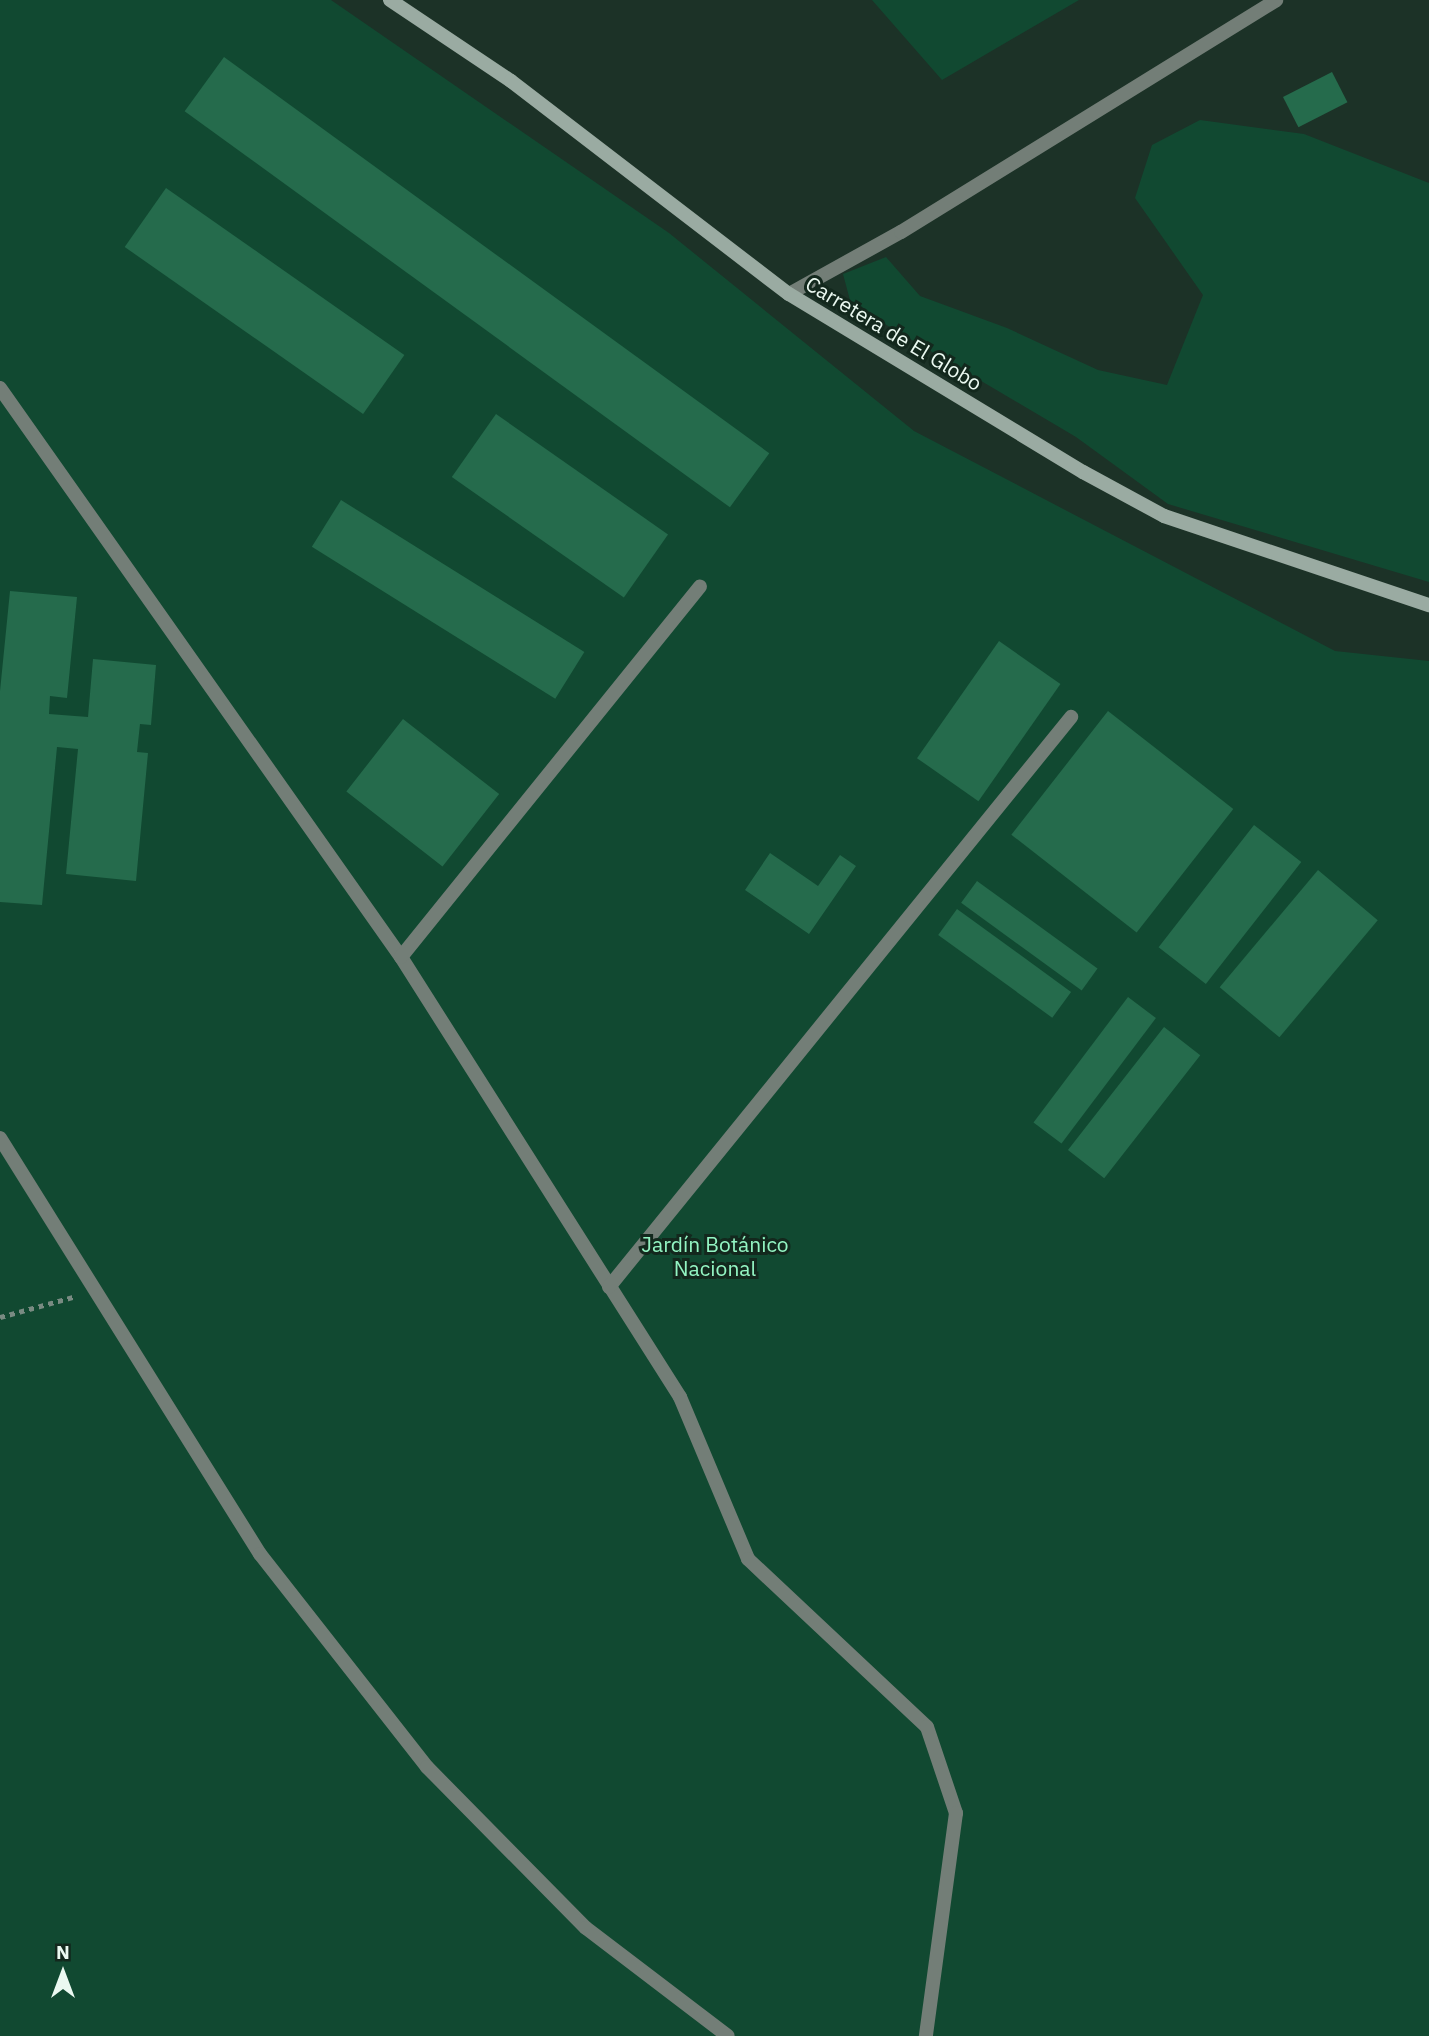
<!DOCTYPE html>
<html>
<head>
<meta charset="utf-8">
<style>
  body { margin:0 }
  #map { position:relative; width:1429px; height:2036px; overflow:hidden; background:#1c3227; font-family:"IBM Plex Sans",sans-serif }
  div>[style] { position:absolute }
  .green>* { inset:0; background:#114931 }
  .building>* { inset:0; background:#256b4c; transform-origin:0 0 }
  .path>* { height:4.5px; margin-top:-2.25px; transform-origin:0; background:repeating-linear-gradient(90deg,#798b82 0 5px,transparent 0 10px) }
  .lane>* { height:14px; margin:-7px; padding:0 7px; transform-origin:7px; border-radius:7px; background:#737e77 }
  .secondary>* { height:14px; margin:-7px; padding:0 7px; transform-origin:7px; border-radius:7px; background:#9aaba2 }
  span { translate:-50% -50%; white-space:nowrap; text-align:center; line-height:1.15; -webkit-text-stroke:6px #13281d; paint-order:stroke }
  .street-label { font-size:21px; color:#ebf9f1 }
  .park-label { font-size:21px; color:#93f5c3 }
  .north { position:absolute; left:28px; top:1938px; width:70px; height:70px; -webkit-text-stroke:5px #13281d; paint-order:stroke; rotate:0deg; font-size:19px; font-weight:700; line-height:28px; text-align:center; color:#ebf9f1 }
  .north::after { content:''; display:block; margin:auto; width:24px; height:32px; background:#ebf9f1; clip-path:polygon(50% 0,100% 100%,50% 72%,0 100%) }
</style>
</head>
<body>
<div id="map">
  <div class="green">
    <i style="clip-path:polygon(0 0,331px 0,669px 233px,914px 431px,1335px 651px,1429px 661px,1429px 2036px,0 2036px)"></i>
    <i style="clip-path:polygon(872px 0,1079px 0,942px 80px)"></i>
    <i style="clip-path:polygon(1200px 120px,1304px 134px,1429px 183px,1429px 582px,1168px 504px,1076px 437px,851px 304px,843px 274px,886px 257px,920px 296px,1007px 328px,1098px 370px,1167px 385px,1203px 295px,1135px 198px,1152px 145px)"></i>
  </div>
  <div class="building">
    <i style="left:224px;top:57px;width:674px;height:67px;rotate:36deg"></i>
    <i style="left:1332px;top:72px;width:34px;height:55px;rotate:63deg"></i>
    <i style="left:166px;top:188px;width:291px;height:72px;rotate:35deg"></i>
    <i style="left:496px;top:414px;width:210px;height:77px;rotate:35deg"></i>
    <i style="left:341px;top:500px;width:287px;height:55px;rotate:32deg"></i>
    <i style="clip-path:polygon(10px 591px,77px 597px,67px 698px,50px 696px,49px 714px,88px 717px,93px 659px,156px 665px,151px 725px,140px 724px,137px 752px,148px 753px,136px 881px,66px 874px,78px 749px,57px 747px,42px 905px,0 902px,0 691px)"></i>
    <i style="left:999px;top:641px;width:75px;height:143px;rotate:35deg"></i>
    <i style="left:1108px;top:711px;width:159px;height:157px;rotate:38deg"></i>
    <i style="left:403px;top:719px;width:122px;height:92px;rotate:38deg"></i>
    <i style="left:1254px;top:825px;width:60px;height:155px;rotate:38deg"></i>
    <i style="clip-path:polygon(770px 853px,818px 886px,840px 855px,856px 866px,809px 934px,745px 890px)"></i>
    <i style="left:1318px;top:870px;width:78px;height:153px;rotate:40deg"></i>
    <i style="left:977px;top:881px;width:149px;height:27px;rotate:36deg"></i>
    <i style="left:957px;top:909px;width:141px;height:32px;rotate:36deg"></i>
    <i style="left:1128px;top:997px;width:35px;height:157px;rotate:37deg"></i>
    <i style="left:1164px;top:1027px;width:46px;height:156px;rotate:38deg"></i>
  </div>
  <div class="path">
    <i style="left:0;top:1317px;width:76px;rotate:-15.3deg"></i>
  </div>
  <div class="lane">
    <i style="left:789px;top:294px;width:128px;rotate:-29deg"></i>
    <i style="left:901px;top:232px;width:441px;rotate:-31.7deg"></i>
    <i style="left:0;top:388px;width:696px;rotate:54.83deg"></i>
    <i style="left:401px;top:957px;width:521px;rotate:57.62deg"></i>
    <i style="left:680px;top:1397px;width:176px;rotate:67.2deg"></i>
    <i style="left:748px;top:1559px;width:245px;rotate:43.2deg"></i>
    <i style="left:927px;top:1727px;width:91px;rotate:71.4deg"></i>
    <i style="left:956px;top:1813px;width:225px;rotate:97.7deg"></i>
    <i style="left:401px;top:957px;width:476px;rotate:-51.1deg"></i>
    <i style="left:0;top:1138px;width:491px;rotate:58deg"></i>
    <i style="left:260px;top:1554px;width:271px;rotate:51.9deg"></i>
    <i style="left:427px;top:1767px;width:226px;rotate:45.4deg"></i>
    <i style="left:586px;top:1928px;width:178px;rotate:37.3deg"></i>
    <i style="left:609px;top:1287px;width:734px;rotate:-50.97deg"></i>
  </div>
  <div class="secondary">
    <i style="left:390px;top:0;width:146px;rotate:33.8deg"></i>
    <i style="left:511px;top:81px;width:350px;rotate:37.5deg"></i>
    <i style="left:789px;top:294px;width:344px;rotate:31.2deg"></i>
    <i style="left:1083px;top:472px;width:92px;rotate:28.5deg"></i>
    <i style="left:1164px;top:516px;width:280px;rotate:18.6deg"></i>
  </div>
  <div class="street-label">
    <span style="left:894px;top:333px;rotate:31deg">Carretera de El Globo</span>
  </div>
  <div class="park-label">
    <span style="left:715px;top:1256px">Jardín Botánico<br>Nacional</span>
  </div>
  <div class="north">N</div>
</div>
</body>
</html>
